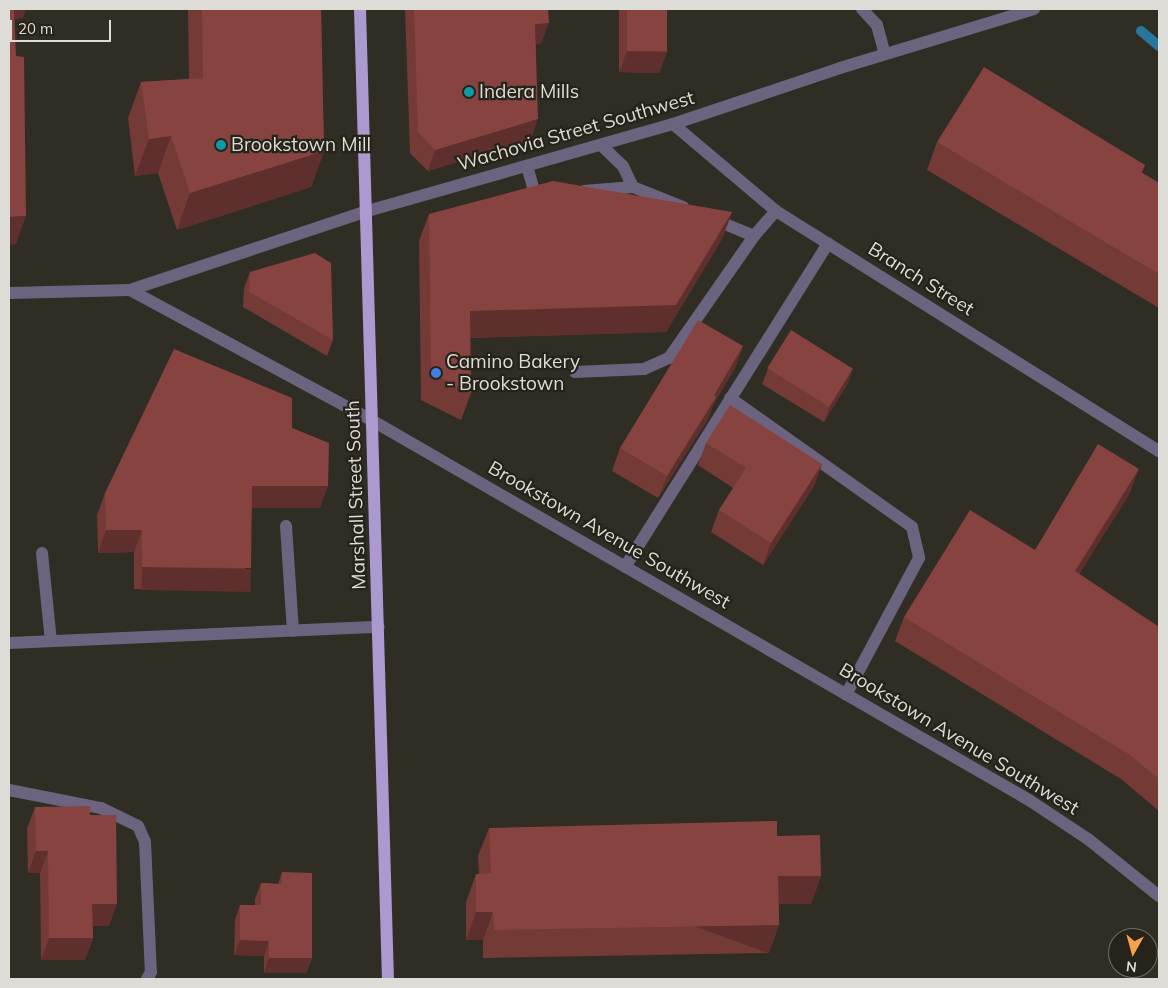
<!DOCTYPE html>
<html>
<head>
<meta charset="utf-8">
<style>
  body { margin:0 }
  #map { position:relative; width:1168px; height:988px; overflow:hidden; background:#302d24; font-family:Mulish,sans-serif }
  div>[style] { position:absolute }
  .stream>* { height:10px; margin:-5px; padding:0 5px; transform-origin:5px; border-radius:5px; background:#29769c }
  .minor>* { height:12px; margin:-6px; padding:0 6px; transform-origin:6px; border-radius:6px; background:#6c647e }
  .major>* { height:12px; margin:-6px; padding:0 6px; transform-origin:6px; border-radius:6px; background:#ab99d0 }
  .wall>* { inset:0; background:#743a36 }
  .shaded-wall>* { inset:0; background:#5e2f2c; transform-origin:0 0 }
  .building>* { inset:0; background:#87433f; transform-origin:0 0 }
  .dots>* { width:14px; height:14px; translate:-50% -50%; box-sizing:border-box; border:2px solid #26231a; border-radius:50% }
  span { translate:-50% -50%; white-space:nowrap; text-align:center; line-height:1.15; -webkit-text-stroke:4.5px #26231a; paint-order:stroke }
  .poi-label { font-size:19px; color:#dedcd6 }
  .left { translate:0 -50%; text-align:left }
  .street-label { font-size:19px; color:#dedcd6 }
  .frame { position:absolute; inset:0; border:10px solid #dedcd6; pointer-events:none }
  .north { position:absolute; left:1108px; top:928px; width:50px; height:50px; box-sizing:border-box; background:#26231a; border:1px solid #706d65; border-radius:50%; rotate:187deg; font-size:14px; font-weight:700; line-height:20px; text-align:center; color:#dedcd6 }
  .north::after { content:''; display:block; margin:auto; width:18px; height:22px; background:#f8a04b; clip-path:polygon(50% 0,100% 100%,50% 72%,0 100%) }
  .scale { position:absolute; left:10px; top:20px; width:101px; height:22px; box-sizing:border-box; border:2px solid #dedcd6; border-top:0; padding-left:6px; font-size:15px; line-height:18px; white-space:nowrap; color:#dedcd6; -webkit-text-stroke:4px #26231a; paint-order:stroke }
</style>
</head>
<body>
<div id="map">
  <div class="stream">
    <i style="left:1141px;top:31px;width:23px;rotate:40deg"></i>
  </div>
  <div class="minor">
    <i style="left:862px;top:9px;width:22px;rotate:47deg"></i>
    <i style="left:877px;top:25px;width:30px;rotate:75deg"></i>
    <i style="left:673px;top:124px;width:135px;rotate:40.2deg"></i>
    <i style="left:776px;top:211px;width:452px;rotate:32.1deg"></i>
    <i style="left:601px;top:145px;width:30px;rotate:44deg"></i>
    <i style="left:623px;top:166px;width:23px;rotate:65deg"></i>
    <i style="left:527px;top:166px;width:25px;rotate:74deg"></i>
    <i style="left:534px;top:190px;width:11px;rotate:22deg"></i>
    <i style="left:584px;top:191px;width:49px;rotate:-4.7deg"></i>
    <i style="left:633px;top:187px;width:54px;rotate:21.8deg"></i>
    <i style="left:713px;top:219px;width:44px;rotate:22.5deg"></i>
    <i style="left:130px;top:290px;width:247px;rotate:-18.4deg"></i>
    <i style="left:364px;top:212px;width:321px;rotate:-15.9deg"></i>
    <i style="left:673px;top:124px;width:176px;rotate:-18.5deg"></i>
    <i style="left:840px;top:68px;width:203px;rotate:-16.9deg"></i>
    <i style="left:9px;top:293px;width:121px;rotate:-1.4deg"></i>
    <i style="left:130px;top:290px;width:276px;rotate:28.3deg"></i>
    <i style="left:373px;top:421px;width:758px;rotate:30.02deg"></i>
    <i style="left:1029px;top:800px;width:71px;rotate:33.5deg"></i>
    <i style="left:1088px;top:839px;width:91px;rotate:38.8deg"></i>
    <i style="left:575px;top:372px;width:69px;rotate:-2.5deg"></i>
    <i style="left:644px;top:369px;width:27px;rotate:-24deg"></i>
    <i style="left:669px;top:358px;width:149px;rotate:-55.1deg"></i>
    <i style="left:754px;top:236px;width:33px;rotate:-49deg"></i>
    <i style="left:730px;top:398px;width:223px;rotate:35.3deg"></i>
    <i style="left:912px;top:527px;width:32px;rotate:77deg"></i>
    <i style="left:919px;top:558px;width:155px;rotate:118.1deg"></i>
    <i style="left:286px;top:526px;width:105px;rotate:86.2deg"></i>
    <i style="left:42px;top:553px;width:88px;rotate:84.2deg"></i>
    <i style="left:625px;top:567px;width:382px;rotate:-57.9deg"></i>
    <i style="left:9px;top:643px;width:370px;rotate:-2.5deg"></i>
    <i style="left:9px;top:790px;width:94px;rotate:11.1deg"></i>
    <i style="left:101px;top:808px;width:41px;rotate:25.9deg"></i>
    <i style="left:138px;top:826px;width:17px;rotate:66deg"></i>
    <i style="left:145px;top:842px;width:130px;rotate:87.4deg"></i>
    <i style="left:151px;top:972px;width:8px;rotate:120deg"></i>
  </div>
  <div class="major">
    <i style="left:360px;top:9px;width:970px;rotate:88.35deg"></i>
  </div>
  <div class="wall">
    <i style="clip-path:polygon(188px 9px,321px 9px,324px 151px,311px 187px,177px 230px,158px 173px,135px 176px,128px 118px,141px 82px,189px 79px)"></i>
    <i style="clip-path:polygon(405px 9px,548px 9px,541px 44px,536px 44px,531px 139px,428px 171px,410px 153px)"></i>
    <i style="clip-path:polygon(619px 9px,667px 9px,667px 52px,659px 73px,619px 72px)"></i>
    <i style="clip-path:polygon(937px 142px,1145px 165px,1142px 173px,1159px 183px,1159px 308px,927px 170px)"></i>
    <i style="clip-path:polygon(732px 212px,722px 239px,666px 332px,470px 338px,471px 393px,461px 420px,421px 400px,419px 241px,429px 214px)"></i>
    <i style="clip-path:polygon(250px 272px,333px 340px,327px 356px,243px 307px,244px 288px)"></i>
    <i style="clip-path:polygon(743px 346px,735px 368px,713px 405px,708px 419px,658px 498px,612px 471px,620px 448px)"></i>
    <i style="clip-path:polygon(768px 369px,848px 383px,824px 422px,762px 384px)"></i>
    <i style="clip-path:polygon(292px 428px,320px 508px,252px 508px,243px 590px,134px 589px,134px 552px,98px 553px,97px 515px,105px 493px)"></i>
    <i style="clip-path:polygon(706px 443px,822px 464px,814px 486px,763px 565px,711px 532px,719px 510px,733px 488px,698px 465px)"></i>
    <i style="clip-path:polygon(1130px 493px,1079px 574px,1159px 627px,1159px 811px,1121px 779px,895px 641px,904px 617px,1035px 550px)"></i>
    <i style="clip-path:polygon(35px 807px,90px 815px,109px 926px,93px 926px,93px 938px,85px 960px,41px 960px,40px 873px,28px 873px,27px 829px)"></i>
    <i style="clip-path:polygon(489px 828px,777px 836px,821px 876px,811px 904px,779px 904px,779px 925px,769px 953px,483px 958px,483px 940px,466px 940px,466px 902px,476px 874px,479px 874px,478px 856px)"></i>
    <i style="clip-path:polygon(282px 872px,312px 958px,306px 973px,264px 973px,264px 956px,234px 955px,235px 920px,240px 905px,255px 905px,255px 899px,261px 883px,278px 884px)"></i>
  </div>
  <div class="shaded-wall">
    <i style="clip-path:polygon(9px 9px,26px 9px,23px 18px,9px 20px)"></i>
    <i style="clip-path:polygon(549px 23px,541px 44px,527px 45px,535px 24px)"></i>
    <i style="clip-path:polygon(627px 51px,667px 52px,659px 73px,619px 72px)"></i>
    <i style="clip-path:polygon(538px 119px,531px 139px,428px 171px,435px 150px)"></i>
    <i style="clip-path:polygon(171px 136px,158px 173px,135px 176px,149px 139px)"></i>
    <i style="clip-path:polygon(324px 151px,311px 187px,177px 230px,190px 193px)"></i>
    <i style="clip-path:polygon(732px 212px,722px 239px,666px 332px,460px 338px,470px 311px)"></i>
    <i style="clip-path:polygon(26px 216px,16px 244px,9px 245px,9px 217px)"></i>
    <i style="clip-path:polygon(743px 346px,735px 368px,713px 405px,708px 419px,658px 498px,667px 476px)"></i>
    <i style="clip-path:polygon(853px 368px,848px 383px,824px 422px,830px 406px)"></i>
    <i style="clip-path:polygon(822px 464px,814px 486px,763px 565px,771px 543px)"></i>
    <i style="clip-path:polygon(1139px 469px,1130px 493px,1066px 595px,1075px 571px)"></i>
    <i style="clip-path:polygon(252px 486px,328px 486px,320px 508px,244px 508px)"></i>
    <i style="clip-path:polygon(106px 530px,142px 530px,134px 552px,98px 553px)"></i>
    <i style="left:142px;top:567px;width:109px;height:23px;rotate:1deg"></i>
    <i style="clip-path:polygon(36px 851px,48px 851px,40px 873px,28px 873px)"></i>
    <i style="clip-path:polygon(778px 876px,821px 876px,811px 904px,768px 904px)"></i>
    <i style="clip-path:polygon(92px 904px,117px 904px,109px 926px,84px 926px)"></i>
    <i style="clip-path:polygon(476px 912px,493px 912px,483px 940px,466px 940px)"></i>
    <i style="left:779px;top:925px;width:30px;height:285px;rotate:110deg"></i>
    <i style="clip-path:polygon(49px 938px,93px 938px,85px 960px,41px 960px)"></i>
    <i style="clip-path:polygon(240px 940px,269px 941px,264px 956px,234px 955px)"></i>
    <i style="clip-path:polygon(269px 958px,312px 958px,306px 973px,264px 973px)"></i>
  </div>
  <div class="building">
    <i style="clip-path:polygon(9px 9px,14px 9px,16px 56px,24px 57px,26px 216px,9px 217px)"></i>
    <i style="clip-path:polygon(202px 9px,321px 9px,324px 151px,190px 193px,171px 136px,149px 139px,141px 82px,203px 78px)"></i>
    <i style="clip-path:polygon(414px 9px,548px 9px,549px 23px,535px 24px,538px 119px,435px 150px,418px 132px)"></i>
    <i style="left:627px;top:9px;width:40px;height:42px"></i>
    <i style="clip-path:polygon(984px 67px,1145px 165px,1141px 172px,1159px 183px,1159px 274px,937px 142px)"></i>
    <i style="clip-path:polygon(553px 181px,732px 212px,676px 305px,470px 311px,471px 393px,431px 373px,429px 214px)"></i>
    <i style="clip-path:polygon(315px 253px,331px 263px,333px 340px,249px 292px,250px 272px)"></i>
    <i style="clip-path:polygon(698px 320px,743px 346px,714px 395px,716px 397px,667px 476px,620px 448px)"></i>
    <i style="left:791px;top:330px;width:73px;height:45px;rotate:32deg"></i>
    <i style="clip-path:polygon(174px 349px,292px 398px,292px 428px,329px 443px,328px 486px,252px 486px,251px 568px,142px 567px,142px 530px,106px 530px,105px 493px)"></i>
    <i style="clip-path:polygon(730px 405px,822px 464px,771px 543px,719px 510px,746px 468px,706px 443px)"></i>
    <i style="clip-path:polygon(1098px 444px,1139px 469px,1075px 571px,1159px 627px,1159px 779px,1130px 755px,904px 617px,970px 510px,1035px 550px)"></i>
    <i style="clip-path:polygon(90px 806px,90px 815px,116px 815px,117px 904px,92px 904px,93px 938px,49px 938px,48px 851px,36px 851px,35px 807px)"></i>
    <i style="clip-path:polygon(777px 821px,777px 836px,820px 835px,821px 876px,778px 876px,779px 925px,494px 930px,493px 912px,476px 912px,476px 874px,491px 873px,489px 828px)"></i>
    <i style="clip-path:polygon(282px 872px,312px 873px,312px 958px,269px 958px,269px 941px,240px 940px,240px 905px,261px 905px,261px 883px,282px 884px)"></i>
    <i style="clip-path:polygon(813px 978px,813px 979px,763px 979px)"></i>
  </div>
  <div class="dots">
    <i style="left:469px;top:92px;background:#0f9aa8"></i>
    <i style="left:221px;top:145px;background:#0f9aa8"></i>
    <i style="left:436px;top:373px;background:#3f7fe0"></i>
  </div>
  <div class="poi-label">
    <span class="left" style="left:479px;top:92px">Indera Mills</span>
    <span class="left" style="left:231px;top:145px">Brookstown Mill</span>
    <span class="left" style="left:446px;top:373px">Camino Bakery<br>- Brookstown</span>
  </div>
  <div class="street-label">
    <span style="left:576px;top:131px;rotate:-16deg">Wachovia Street Southwest</span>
    <span style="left:921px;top:279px;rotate:32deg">Branch Street</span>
    <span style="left:356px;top:495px;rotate:-92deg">Marshall Street South</span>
    <span style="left:609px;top:535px;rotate:30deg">Brookstown Avenue Southwest</span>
    <span style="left:959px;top:739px;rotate:31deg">Brookstown Avenue Southwest</span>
  </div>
  <div class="frame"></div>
  <div class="north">N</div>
  <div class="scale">20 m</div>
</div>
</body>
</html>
